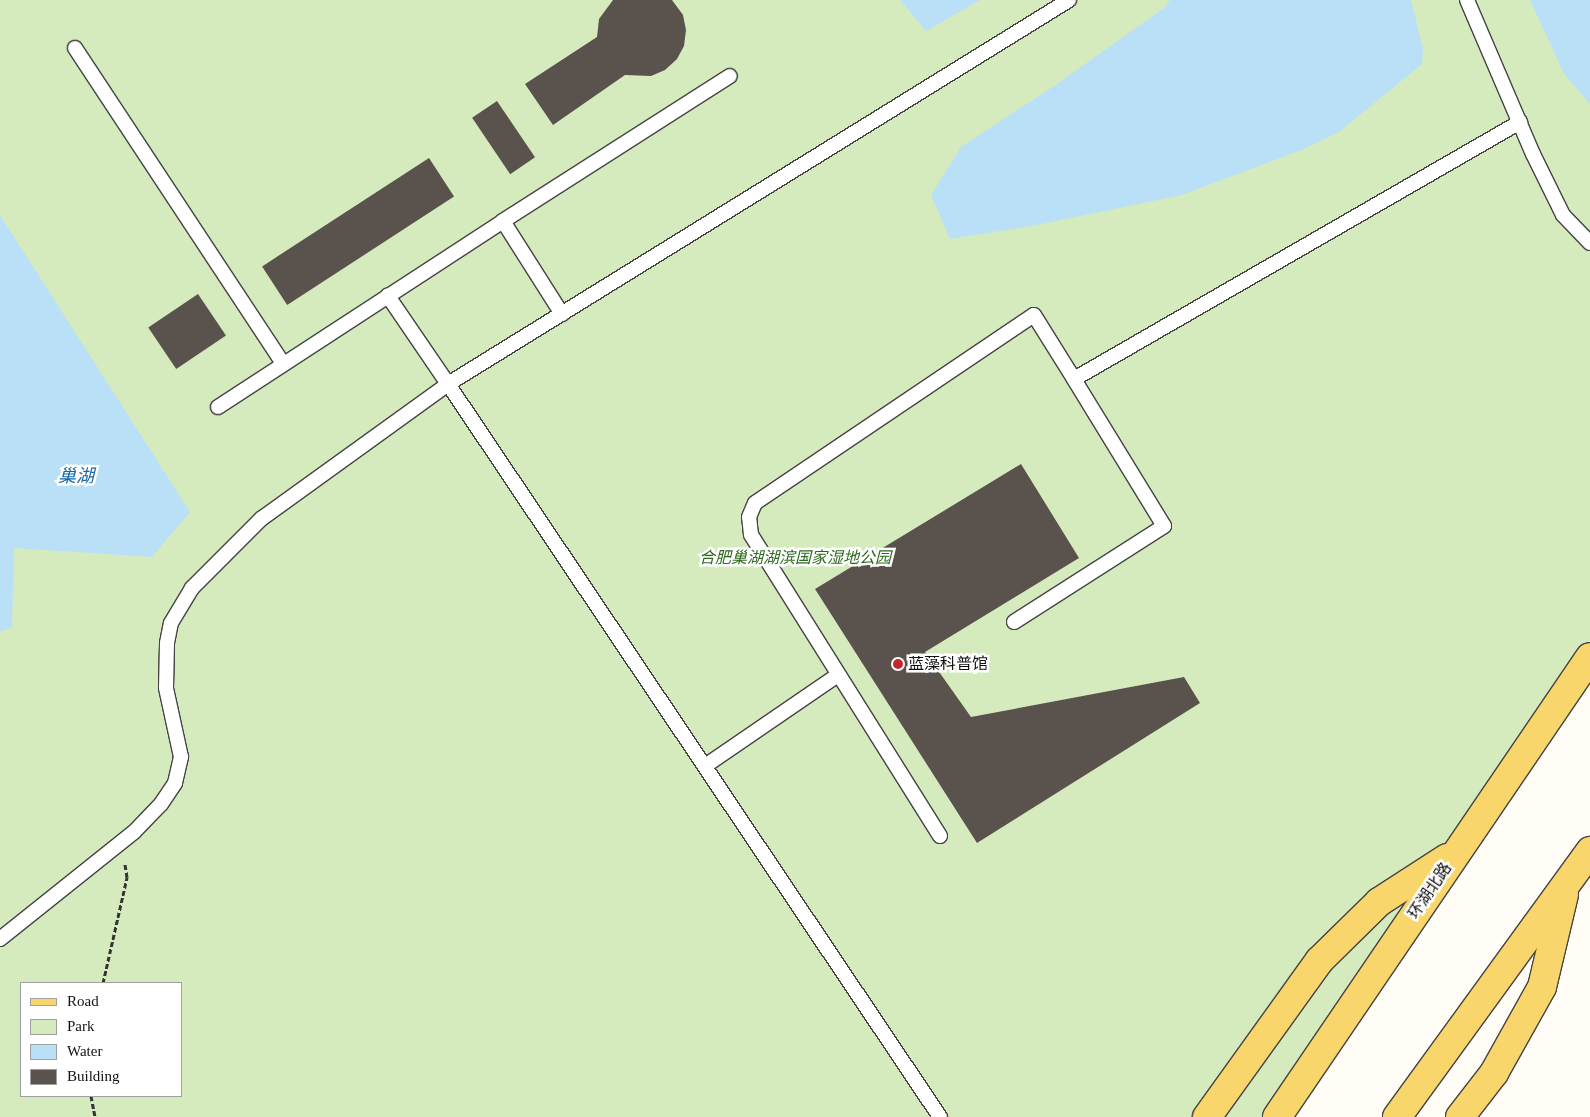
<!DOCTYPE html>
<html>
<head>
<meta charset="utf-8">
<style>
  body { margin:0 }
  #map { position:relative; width:1590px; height:1117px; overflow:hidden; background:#fffdf5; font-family:"Times New Roman","Noto Sans SC",serif }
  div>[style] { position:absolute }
  .green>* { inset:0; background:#d5ebbd }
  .water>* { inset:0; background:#b9e0f7 }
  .building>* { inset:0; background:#5a524d; transform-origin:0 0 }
  .path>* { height:3px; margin-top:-1.5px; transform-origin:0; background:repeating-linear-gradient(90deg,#333 0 5px,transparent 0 7.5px) }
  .roads { filter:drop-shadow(1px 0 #444) drop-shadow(-1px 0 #444) drop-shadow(0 1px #444) drop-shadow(0 -1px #444) }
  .lane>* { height:14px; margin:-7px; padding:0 7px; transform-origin:7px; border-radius:7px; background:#fff }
  .primary>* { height:28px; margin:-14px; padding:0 14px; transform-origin:14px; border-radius:14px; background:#f9d66b }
  .dots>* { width:14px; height:14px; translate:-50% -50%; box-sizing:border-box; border:2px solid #fff; border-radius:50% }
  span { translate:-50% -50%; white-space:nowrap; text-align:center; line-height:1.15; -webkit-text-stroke:5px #fff; paint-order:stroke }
  .park-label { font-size:16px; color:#2f6b1f; font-style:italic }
  .poi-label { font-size:16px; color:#111 }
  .left { translate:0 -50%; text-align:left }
  .street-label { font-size:16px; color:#111 }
  .water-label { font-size:18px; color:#1768a6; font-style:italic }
  .legend { position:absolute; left:20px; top:982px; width:162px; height:115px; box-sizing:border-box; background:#fff; border:1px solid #a0a0a0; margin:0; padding:6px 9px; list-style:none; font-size:15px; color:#111 }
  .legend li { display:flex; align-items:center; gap:10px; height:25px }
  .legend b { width:25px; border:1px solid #a0a0a0 }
</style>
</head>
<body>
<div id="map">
  <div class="green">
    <i style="clip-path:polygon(evenodd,0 0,1590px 0,1590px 657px,1277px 1117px,0 1117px,0 0,21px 983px,181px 983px,181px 1096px,21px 1096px,21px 983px)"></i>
  </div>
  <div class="water">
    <i style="clip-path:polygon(900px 0,980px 0,926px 31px)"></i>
    <i style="clip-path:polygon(1170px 0,1411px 0,1423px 49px,1422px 64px,1339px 132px,1304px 149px,1182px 195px,1042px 224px,950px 239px,931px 195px,961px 147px,1057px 84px,1164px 8px)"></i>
    <i style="clip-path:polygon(1530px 0,1590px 0,1590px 104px,1564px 74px)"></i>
    <i style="clip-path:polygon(0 215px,190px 512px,152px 557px,14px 548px,12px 628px,0 631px)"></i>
  </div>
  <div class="building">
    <i style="clip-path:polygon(613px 0,672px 0,683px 15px,686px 30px,684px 46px,677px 59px,665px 70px,651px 76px,625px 75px,553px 125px,525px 84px,597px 37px,599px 19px)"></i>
    <i style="left:497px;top:101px;width:68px;height:30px;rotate:56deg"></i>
    <i style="left:429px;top:158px;width:46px;height:199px;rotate:57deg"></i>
    <i style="left:198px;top:294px;width:50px;height:60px;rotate:56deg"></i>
    <i style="clip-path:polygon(1021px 464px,1079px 558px,925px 652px,971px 717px,1184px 677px,1200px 703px,977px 843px,815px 589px)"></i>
  </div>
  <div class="path">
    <i style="left:103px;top:983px;width:109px;rotate:-77.2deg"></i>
    <i style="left:127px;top:877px;width:13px;rotate:-99deg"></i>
    <i style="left:91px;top:1096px;width:21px;rotate:79deg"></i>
  </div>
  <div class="roads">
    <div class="lane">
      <i style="left:1467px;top:0;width:168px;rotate:66.8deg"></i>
      <i style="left:1533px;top:154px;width:68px;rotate:63.8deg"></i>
      <i style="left:1563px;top:215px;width:39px;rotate:46deg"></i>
      <i style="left:75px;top:48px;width:378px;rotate:56.6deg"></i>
      <i style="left:562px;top:314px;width:110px;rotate:-122.4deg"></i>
      <i style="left:503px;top:221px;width:269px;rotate:-32.6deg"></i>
      <i style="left:218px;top:407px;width:340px;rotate:-33.1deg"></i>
      <i style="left:1014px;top:622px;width:178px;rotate:-32.6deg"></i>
      <i style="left:1164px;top:526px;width:172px;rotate:-121.5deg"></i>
      <i style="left:705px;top:766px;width:161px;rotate:-34.4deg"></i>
      <i style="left:940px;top:836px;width:355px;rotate:-122.1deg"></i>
      <i style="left:751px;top:535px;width:18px;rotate:-96deg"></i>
      <i style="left:749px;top:517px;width:15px;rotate:-67deg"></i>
      <i style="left:755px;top:503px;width:336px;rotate:-34deg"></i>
      <i style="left:1034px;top:315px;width:75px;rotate:58deg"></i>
      <i style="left:1074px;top:379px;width:515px;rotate:-29.95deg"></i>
      <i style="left:0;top:939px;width:171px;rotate:-38.6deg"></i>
      <i style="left:134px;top:832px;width:39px;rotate:-46deg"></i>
      <i style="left:161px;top:804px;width:25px;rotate:-56deg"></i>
      <i style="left:175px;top:783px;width:27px;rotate:-77deg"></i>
      <i style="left:181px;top:757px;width:71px;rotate:-102.3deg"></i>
      <i style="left:166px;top:688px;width:45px;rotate:-88.7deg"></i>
      <i style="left:167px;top:643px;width:20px;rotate:-79deg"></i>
      <i style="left:171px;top:623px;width:41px;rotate:-59deg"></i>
      <i style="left:192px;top:588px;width:98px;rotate:-45deg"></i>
      <i style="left:261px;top:519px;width:231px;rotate:-35.8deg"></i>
      <i style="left:448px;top:384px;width:107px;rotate:-124.3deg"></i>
      <i style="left:940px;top:1117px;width:883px;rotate:-123.87deg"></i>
      <i style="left:448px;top:384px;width:730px;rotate:-31.73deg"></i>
    </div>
    <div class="primary">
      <i style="left:1207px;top:1117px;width:192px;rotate:-54.3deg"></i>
      <i style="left:1319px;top:961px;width:84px;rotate:-44.5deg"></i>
      <i style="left:1379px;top:902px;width:81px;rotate:-32.9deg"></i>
      <i style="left:1277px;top:1117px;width:556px;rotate:-55.77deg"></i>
      <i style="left:1397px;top:1117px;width:329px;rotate:-54deg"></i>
      <i style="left:1460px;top:1117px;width:56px;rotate:-52.3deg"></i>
      <i style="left:1494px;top:1073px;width:98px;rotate:-60.8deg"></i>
      <i style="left:1542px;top:987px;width:95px;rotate:-76.6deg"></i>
    </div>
  </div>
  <div class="dots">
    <i style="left:898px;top:664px;background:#c4262e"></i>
  </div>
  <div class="park-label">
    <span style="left:795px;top:558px">合肥巢湖湖滨国家湿地公园</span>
  </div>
  <div class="poi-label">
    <span class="left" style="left:908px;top:664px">蓝藻科普馆</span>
  </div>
  <div class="street-label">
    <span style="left:1430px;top:891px;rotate:-56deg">环湖北路</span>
  </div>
  <div class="water-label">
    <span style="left:76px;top:476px">巢湖</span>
  </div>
  <ul class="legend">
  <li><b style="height:6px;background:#f9d66b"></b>Road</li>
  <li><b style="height:14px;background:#d5ebbd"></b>Park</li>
  <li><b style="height:14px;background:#b9e0f7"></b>Water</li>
  <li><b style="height:14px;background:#5a524d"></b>Building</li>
  </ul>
</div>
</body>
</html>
